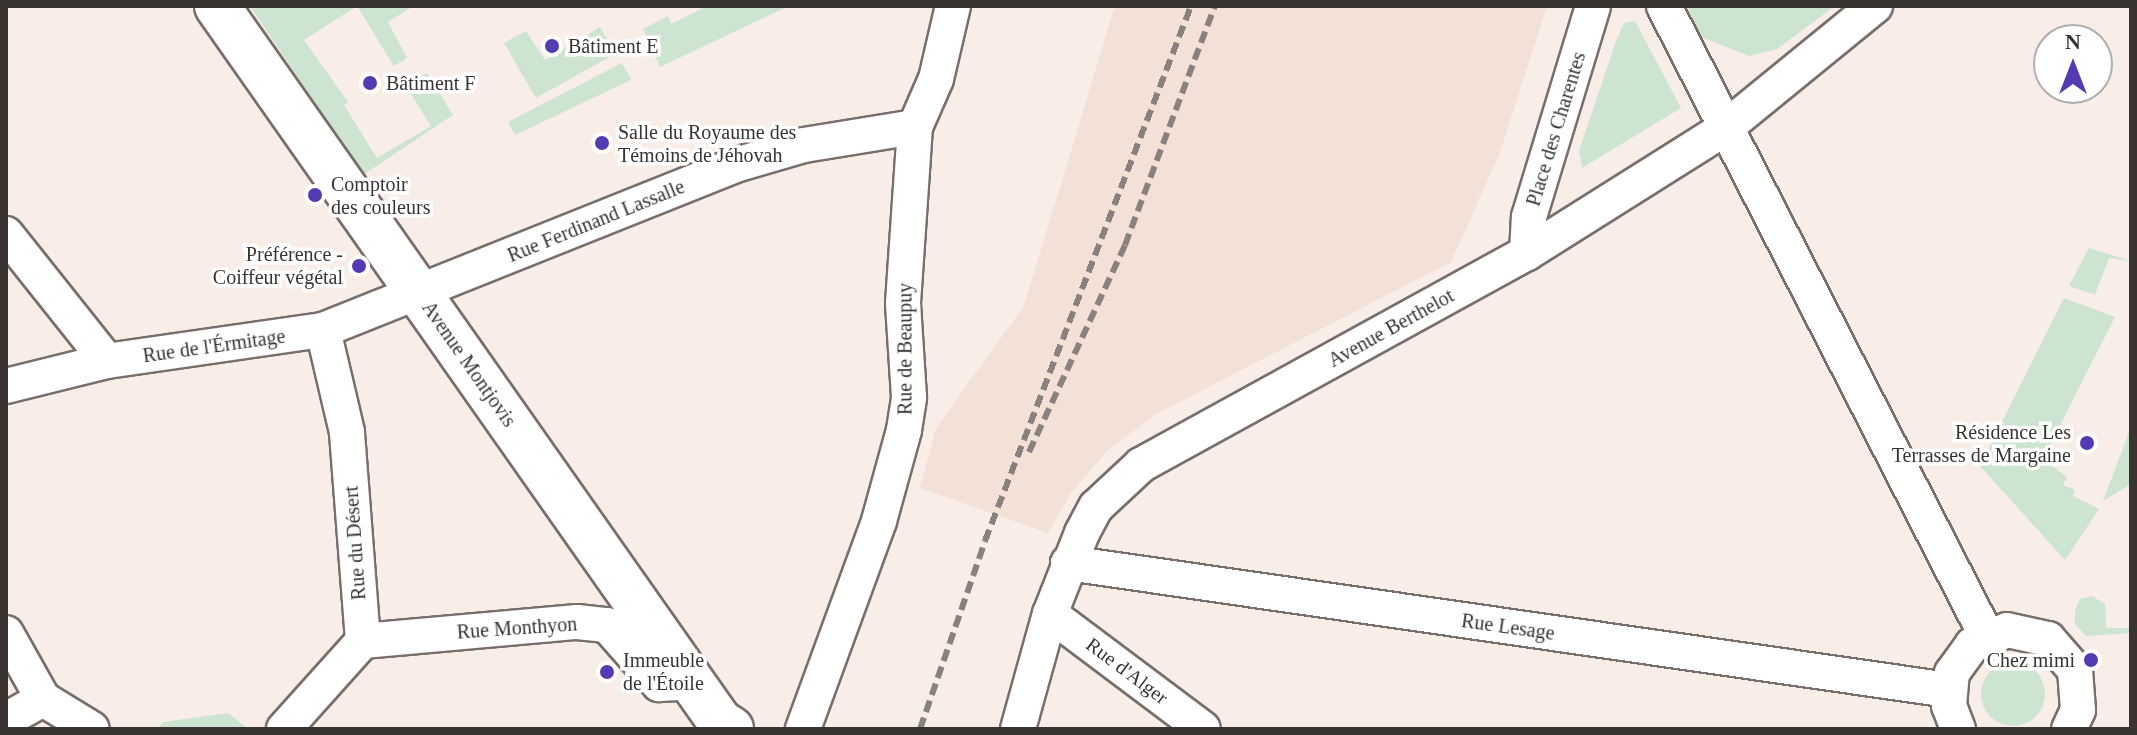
<!DOCTYPE html>
<html>
<head>
<meta charset="utf-8">
<style>
  body { margin:0 }
  #map { position:relative; width:2137px; height:735px; overflow:hidden; background:#f8ede7; font-family:Georgia,serif }
  div>[style] { position:absolute }
  .built>* { inset:0; background:#f3e0d6 }
  .green>* { inset:0; background:#cde5d0 }
  .round { border-radius:50% }
  .roads { filter:drop-shadow(2px 0 #786e6a) drop-shadow(-2px 0 #786e6a) drop-shadow(0 2px #786e6a) drop-shadow(0 -2px #786e6a) }
  .minor>* { height:34px; margin:-17px; padding:0 17px; transform-origin:17px; border-radius:17px; background:#fff }
  .secondary>* { height:44px; margin:-22px; padding:0 22px; transform-origin:22px; border-radius:22px; background:#fff }
  .rail>* { height:6px; margin-top:-3px; transform-origin:0; background:repeating-linear-gradient(90deg,#89817d 0 12px,transparent 0 18px) }
  .dots>* { width:22px; height:22px; translate:-50% -50%; box-sizing:border-box; border:4px solid #fff; border-radius:50% }
  span { translate:-50% -50%; white-space:nowrap; text-align:center; line-height:1.15; -webkit-text-stroke:7px #fff; paint-order:stroke }
  .poi-label { font-size:20px; color:#393432 }
  .left { translate:0 -50%; text-align:left }
  .right { translate:-100% -50%; text-align:right }
  .street-label { font-size:20px; color:#393432 }
  .frame { position:absolute; inset:0; border:8px solid #393432; pointer-events:none }
  .north { position:absolute; left:2033px; top:24px; width:80px; height:80px; box-sizing:border-box; background:#fff; border:2px solid #b0aead; border-radius:50%; rotate:0deg; font-size:22px; font-weight:700; line-height:32px; text-align:center; color:#393432 }
  .north::after { content:''; display:block; margin:auto; width:28px; height:36px; background:#543bb3; clip-path:polygon(50% 0,100% 100%,50% 72%,0 100%) }
</style>
</head>
<body>
<div id="map">
  <div class="built">
    <i style="clip-path:polygon(1115px 6px,1547px 6px,1499px 155px,1451px 262px,1158px 413px,1108px 450px,1071px 493px,1048px 533px,920px 488px,936px 428px,1024px 306px)"></i>
  </div>
  <div class="green">
    <i style="clip-path:polygon(250px 6px,409px 6px,412px 7px,388px 22px,407px 58px,394px 66px,357px 6px,304px 40px,348px 102px,344px 105px,377px 158px,431px 126px,406px 86px,427px 73px,453px 115px,363px 175px)"></i>
    <i style="clip-path:polygon(707px 6px,789px 6px,660px 67px,643px 29px,668px 16px,671px 24px)"></i>
    <i style="clip-path:polygon(1687px 6px,1835px 6px,1777px 49px,1749px 56px,1701px 37px)"></i>
    <i style="clip-path:polygon(1635px 21px,1681px 108px,1582px 168px,1579px 151px,1616px 41px,1624px 23px)"></i>
    <i style="clip-path:polygon(600px 27px,615px 54px,536px 98px,504px 43px,526px 31px,545px 60px)"></i>
    <i style="clip-path:polygon(622px 63px,631px 80px,515px 135px,508px 122px)"></i>
    <i style="clip-path:polygon(2089px 248px,2131px 261px,2109px 258px,2095px 295px,2069px 286px)"></i>
    <i style="clip-path:polygon(2064px 298px,2115px 317px,2043px 459px,2067px 477px,2063px 485px,2075px 490px,2073px 496px,2099px 509px,2065px 560px,1980px 466px)"></i>
    <i style="clip-path:polygon(2131px 427px,2131px 484px,2103px 501px)"></i>
    <i style="clip-path:polygon(2092px 596px,2105px 604px,2106px 628px,2131px 628px,2131px 633px,2086px 636px,2075px 624px,2075px 611px,2080px 599px)"></i>
    <i class="round" style="left:1981px;top:662px;width:64px;height:64px"></i>
    <i style="clip-path:polygon(228px 713px,247px 728px,158px 729px,163px 722px)"></i>
  </div>
  <div class="roads">
    <div class="minor">
      <i style="left:1664px;top:6px;width:707px;rotate:62.89deg"></i>
      <i style="left:6px;top:234px;width:162px;rotate:51.5deg"></i>
      <i style="left:1527px;top:253px;width:36px;rotate:-87deg"></i>
      <i style="left:1529px;top:217px;width:220px;rotate:-73.1deg"></i>
      <i style="left:6px;top:386px;width:104px;rotate:-13.9deg"></i>
      <i style="left:107px;top:361px;width:218px;rotate:-8.2deg"></i>
      <i style="left:323px;top:330px;width:441px;rotate:-21.8deg"></i>
      <i style="left:732px;top:166px;width:75px;rotate:-16.3deg"></i>
      <i style="left:804px;top:145px;width:112px;rotate:-9.2deg"></i>
      <i style="left:1068px;top:563px;width:889px;rotate:8.21deg"></i>
      <i style="left:1050px;top:614px;width:191px;rotate:36.9deg"></i>
      <i style="left:6px;top:633px;width:76px;rotate:60.7deg"></i>
      <i style="left:43px;top:699px;width:57px;rotate:31.5deg"></i>
      <i style="left:363px;top:641px;width:215px;rotate:-5.1deg"></i>
      <i style="left:577px;top:622px;width:30px;rotate:6deg"></i>
      <i style="left:607px;top:625px;width:79px;rotate:48.6deg"></i>
      <i style="left:659px;top:684px;width:34px;rotate:-3deg"></i>
      <i style="left:6px;top:720px;width:43px;rotate:-29.6deg"></i>
      <i style="left:284px;top:729px;width:118px;rotate:-48.1deg"></i>
      <i style="left:363px;top:641px;width:210px;rotate:-94.4deg"></i>
      <i style="left:347px;top:432px;width:105px;rotate:-103.2deg"></i>
      <i style="left:803px;top:729px;width:221px;rotate:-69.9deg"></i>
      <i style="left:879px;top:521px;width:94px;rotate:-74.6deg"></i>
      <i style="left:904px;top:430px;width:33px;rotate:-81deg"></i>
      <i style="left:909px;top:397px;width:94px;rotate:-93.7deg"></i>
      <i style="left:903px;top:303px;width:176px;rotate:-86.1deg"></i>
      <i style="left:915px;top:127px;width:52px;rotate:-66.4deg"></i>
      <i style="left:936px;top:79px;width:75px;rotate:-76.9deg"></i>
      <i style="left:1018px;top:729px;width:119px;rotate:-74.5deg"></i>
      <i style="left:1050px;top:614px;width:87px;rotate:-68.4deg"></i>
      <i style="left:1082px;top:533px;width:30px;rotate:-62deg"></i>
      <i style="left:1096px;top:507px;width:62px;rotate:-43deg"></i>
      <i style="left:1141px;top:465px;width:440px;rotate:-28.8deg"></i>
      <i style="left:1527px;top:253px;width:233px;rotate:-32.2deg"></i>
      <i style="left:1724px;top:129px;width:195px;rotate:-39.2deg"></i>
      <i style="left:1958px;top:729px;width:25px;rotate:-111deg"></i>
      <i style="left:1949px;top:706px;width:33px;rotate:-85deg"></i>
      <i style="left:1952px;top:673px;width:34px;rotate:-54deg"></i>
      <i style="left:1972px;top:645px;width:38px;rotate:-23deg"></i>
      <i style="left:2007px;top:630px;width:42px;rotate:12.4deg"></i>
      <i style="left:2048px;top:639px;width:41px;rotate:48.9deg"></i>
      <i style="left:2075px;top:670px;width:40px;rotate:85.7deg"></i>
      <i style="left:2078px;top:710px;width:21px;rotate:115deg"></i>
    </div>
    <div class="secondary">
      <i style="left:217px;top:6px;width:875px;rotate:54.91deg"></i>
      <i style="left:720px;top:722px;width:13px;rotate:32deg"></i>
    </div>
  </div>
  <div class="rail">
    <i style="left:1029px;top:452px;width:228px;rotate:-65.1deg"></i>
    <i style="left:1125px;top:245px;width:255px;rotate:-69.4deg"></i>
    <i style="left:920px;top:729px;width:199px;rotate:-70.9deg"></i>
    <i style="left:985px;top:541px;width:573px;rotate:-68.94deg"></i>
  </div>
  <div class="dots">
    <i style="left:552px;top:46px;background:#543bb3"></i>
    <i style="left:370px;top:83px;background:#543bb3"></i>
    <i style="left:602px;top:143px;background:#543bb3"></i>
    <i style="left:315px;top:195px;background:#543bb3"></i>
    <i style="left:359px;top:266px;background:#543bb3"></i>
    <i style="left:2087px;top:443px;background:#543bb3"></i>
    <i style="left:2091px;top:660px;background:#543bb3"></i>
    <i style="left:607px;top:672px;background:#543bb3"></i>
  </div>
  <div class="poi-label">
    <span class="left" style="left:568px;top:46px">Bâtiment E</span>
    <span class="left" style="left:386px;top:83px">Bâtiment F</span>
    <span class="left" style="left:618px;top:144px">Salle du Royaume des<br>Témoins de Jéhovah</span>
    <span class="left" style="left:331px;top:196px">Comptoir<br>des couleurs</span>
    <span class="right" style="left:343px;top:266px">Préférence -<br>Coiffeur végétal</span>
    <span class="right" style="left:2071px;top:444px">Résidence Les<br>Terrasses de Margaine</span>
    <span class="left" style="left:623px;top:672px">Immeuble<br>de l'Étoile</span>
    <span class="right" style="left:2075px;top:660px">Chez mimi</span>
  </div>
  <div class="street-label">
    <span style="left:1556px;top:129px;rotate:-73deg">Place des Charentes</span>
    <span style="left:596px;top:221px;rotate:-22deg">Rue Ferdinand Lassalle</span>
    <span style="left:1391px;top:328px;rotate:-29deg">Avenue Berthelot</span>
    <span style="left:214px;top:346px;rotate:-8deg">Rue de l'Érmitage</span>
    <span style="left:905px;top:349px;rotate:-90deg">Rue de Beaupuy</span>
    <span style="left:469px;top:364px;rotate:55deg">Avenue Montjovis</span>
    <span style="left:355px;top:543px;rotate:-94deg">Rue du Désert</span>
    <span style="left:1508px;top:627px;rotate:8deg">Rue Lesage</span>
    <span style="left:517px;top:628px;rotate:-4deg">Rue Monthyon</span>
    <span style="left:1127px;top:671px;rotate:37deg">Rue d'Alger</span>
  </div>
  <div class="frame"></div>
  <div class="north">N</div>
</div>
</body>
</html>
